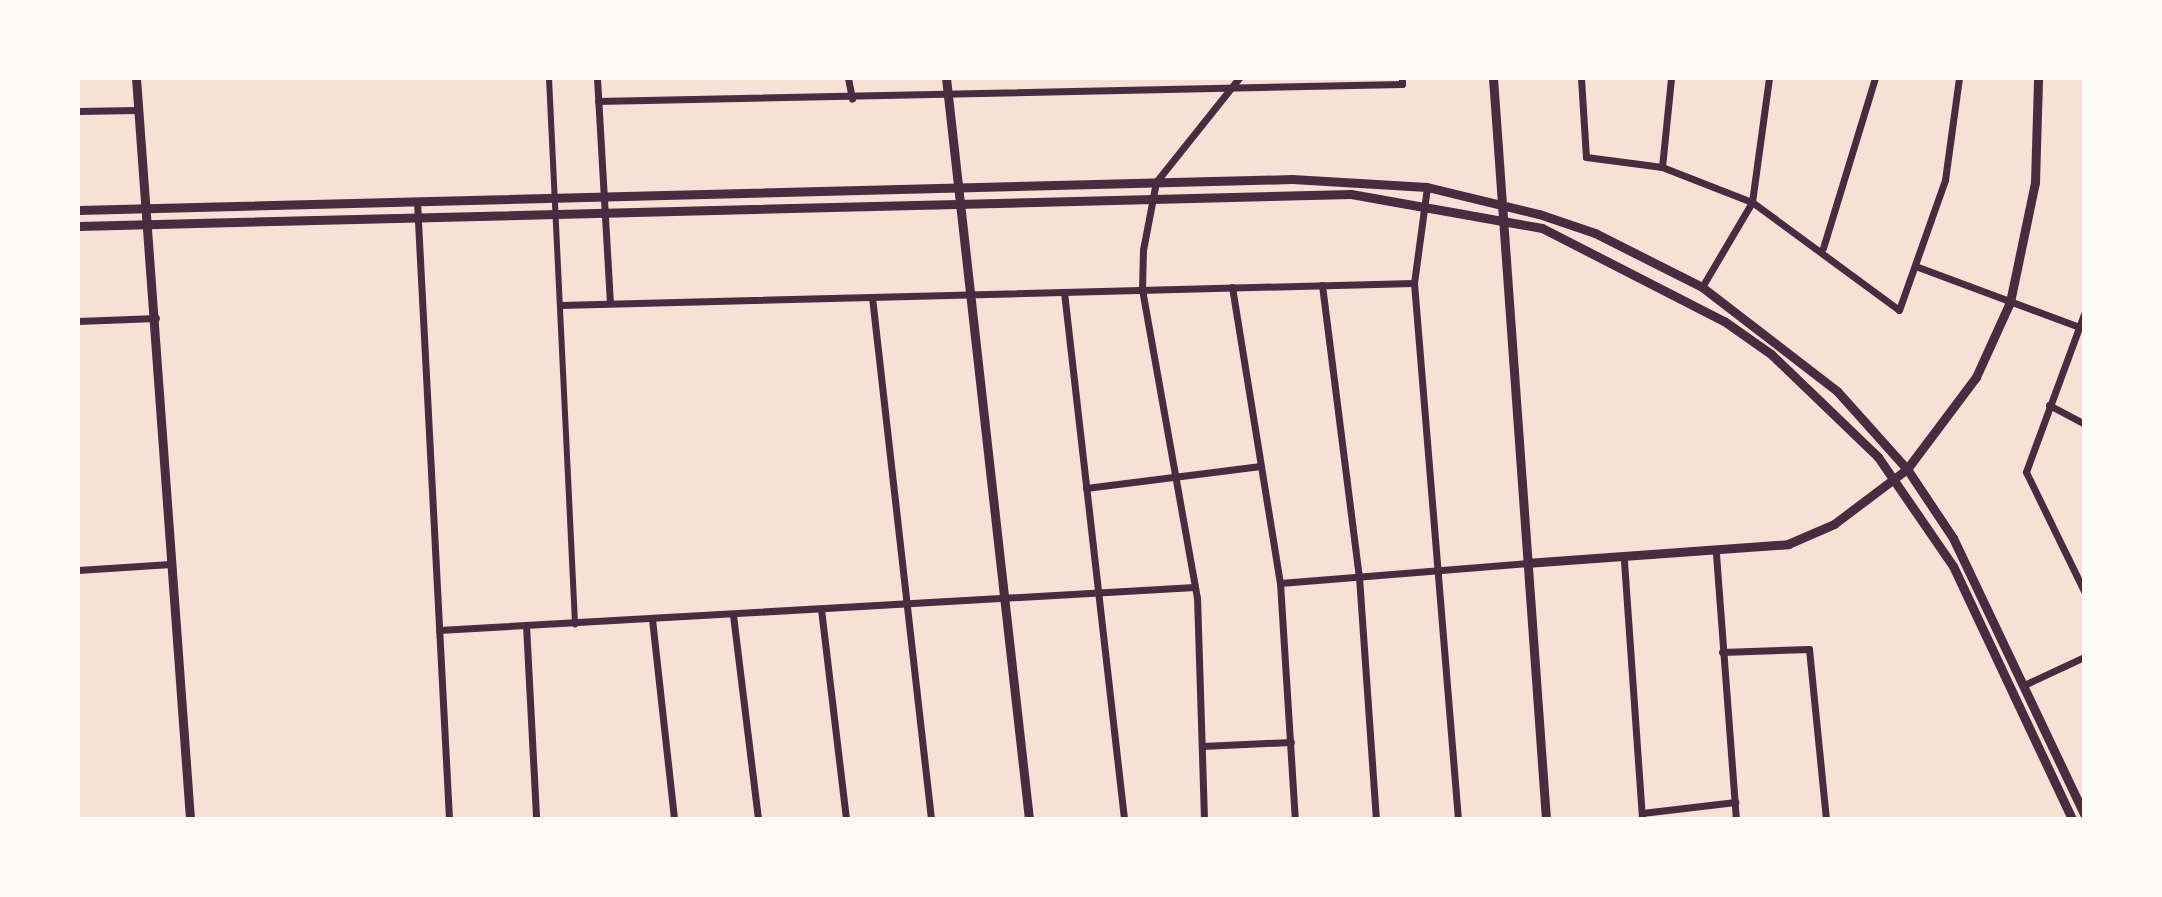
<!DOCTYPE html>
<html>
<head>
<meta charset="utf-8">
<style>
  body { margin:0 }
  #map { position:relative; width:2162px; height:897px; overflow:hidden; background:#f7e1d7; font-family:Mulish,sans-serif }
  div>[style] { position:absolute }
  .pedestrian>* { height:6px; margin:-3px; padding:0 3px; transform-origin:3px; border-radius:3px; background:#4a2c40 }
  .minor>* { height:7px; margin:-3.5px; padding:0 3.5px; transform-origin:3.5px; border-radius:3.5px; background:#4a2c40 }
  .tertiary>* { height:9px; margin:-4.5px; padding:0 4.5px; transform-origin:4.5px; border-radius:4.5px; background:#4a2c40 }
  span { translate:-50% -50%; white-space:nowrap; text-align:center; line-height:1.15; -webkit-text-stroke:7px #fffaf5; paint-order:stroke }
  .frame { position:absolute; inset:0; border:80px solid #fffaf5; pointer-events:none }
</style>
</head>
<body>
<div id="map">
  <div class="pedestrian">
    <i style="left:549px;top:78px;width:547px;rotate:87.27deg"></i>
  </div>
  <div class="minor">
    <i style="left:597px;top:78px;width:225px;rotate:86.7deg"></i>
    <i style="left:848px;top:78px;width:21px;rotate:79deg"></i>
    <i style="left:1581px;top:78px;width:79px;rotate:86.4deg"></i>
    <i style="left:1586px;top:157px;width:77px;rotate:7.5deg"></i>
    <i style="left:1662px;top:167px;width:97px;rotate:21.3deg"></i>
    <i style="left:1752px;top:202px;width:182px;rotate:36.3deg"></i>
    <i style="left:1899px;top:310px;width:138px;rotate:-70.5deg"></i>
    <i style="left:1945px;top:180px;width:103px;rotate:-82.2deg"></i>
    <i style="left:598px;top:101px;width:804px;rotate:-1.21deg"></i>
    <i style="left:1402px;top:84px;width:6px;rotate:-90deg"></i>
    <i style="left:78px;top:111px;width:59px;rotate:-1deg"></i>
    <i style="left:1662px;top:167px;width:89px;rotate:-84.2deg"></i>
    <i style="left:1427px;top:187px;width:97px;rotate:97.7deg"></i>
    <i style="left:1414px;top:283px;width:538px;rotate:85.31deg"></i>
    <i style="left:417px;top:202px;width:618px;rotate:87.03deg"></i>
    <i style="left:1823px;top:248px;width:178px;rotate:-73deg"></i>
    <i style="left:1918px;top:267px;width:175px;rotate:20.4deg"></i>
    <i style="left:1322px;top:285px;width:294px;rotate:82.8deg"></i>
    <i style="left:1359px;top:577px;width:243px;rotate:86deg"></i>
    <i style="left:1232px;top:287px;width:300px;rotate:80.8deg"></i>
    <i style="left:1280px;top:583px;width:236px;rotate:86.4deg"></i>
    <i style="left:1702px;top:287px;width:99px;rotate:-59.5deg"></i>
    <i style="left:1752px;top:202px;width:125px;rotate:-82.2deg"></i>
    <i style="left:1064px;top:292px;width:530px;rotate:83.5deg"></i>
    <i style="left:872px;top:297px;width:525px;rotate:83.55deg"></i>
    <i style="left:560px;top:305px;width:854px;rotate:-1.48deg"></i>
    <i style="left:2084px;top:314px;width:168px;rotate:110.2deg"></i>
    <i style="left:2026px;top:472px;width:132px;rotate:64deg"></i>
    <i style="left:78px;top:321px;width:78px;rotate:-2.2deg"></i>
    <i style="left:2049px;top:405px;width:40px;rotate:28deg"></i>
    <i style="left:1086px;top:488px;width:176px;rotate:-7.2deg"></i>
    <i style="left:1716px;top:554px;width:266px;rotate:85.7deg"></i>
    <i style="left:1624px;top:561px;width:259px;rotate:86deg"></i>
    <i style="left:78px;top:570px;width:93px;rotate:-3.7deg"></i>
    <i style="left:1280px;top:583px;width:247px;rotate:-4.6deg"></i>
    <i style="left:821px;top:609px;width:211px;rotate:83.2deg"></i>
    <i style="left:733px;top:615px;width:206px;rotate:83deg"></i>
    <i style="left:652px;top:619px;width:201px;rotate:83.7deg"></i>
    <i style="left:526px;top:625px;width:194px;rotate:87deg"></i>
    <i style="left:439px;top:630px;width:757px;rotate:-3.26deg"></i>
    <i style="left:1722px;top:652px;width:87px;rotate:-2deg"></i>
    <i style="left:1809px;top:649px;width:171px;rotate:84.3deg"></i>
    <i style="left:2024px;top:685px;width:66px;rotate:-25deg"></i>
    <i style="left:1202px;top:746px;width:89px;rotate:-2.6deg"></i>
    <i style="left:1642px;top:813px;width:94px;rotate:-6.7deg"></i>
    <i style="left:1204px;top:819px;width:221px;rotate:-91.8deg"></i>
    <i style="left:1197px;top:598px;width:313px;rotate:-100.1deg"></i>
    <i style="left:1142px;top:290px;width:40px;rotate:-88.6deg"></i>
    <i style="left:1143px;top:250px;width:69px;rotate:-79.2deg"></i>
    <i style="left:1156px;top:182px;width:133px;rotate:-51.4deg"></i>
  </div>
  <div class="tertiary">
    <i style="left:136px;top:78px;width:743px;rotate:85.83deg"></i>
    <i style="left:946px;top:78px;width:746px;rotate:83.61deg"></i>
    <i style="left:1493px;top:78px;width:743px;rotate:85.91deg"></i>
    <i style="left:78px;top:210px;width:1214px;rotate:-1.46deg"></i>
    <i style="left:1292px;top:179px;width:135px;rotate:3.4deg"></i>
    <i style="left:1427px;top:187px;width:115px;rotate:13.6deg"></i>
    <i style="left:1539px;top:214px;width:59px;rotate:18.7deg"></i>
    <i style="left:1595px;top:233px;width:120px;rotate:26.8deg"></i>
    <i style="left:1702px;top:287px;width:170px;rotate:37.6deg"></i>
    <i style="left:1837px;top:391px;width:105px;rotate:48.1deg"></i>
    <i style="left:1907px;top:469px;width:83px;rotate:56.3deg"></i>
    <i style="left:1953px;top:538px;width:306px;rotate:64.6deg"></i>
    <i style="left:78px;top:226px;width:1273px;rotate:-1.44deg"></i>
    <i style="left:1351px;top:194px;width:194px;rotate:10.1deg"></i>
    <i style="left:1542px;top:228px;width:204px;rotate:27.1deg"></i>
    <i style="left:1724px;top:321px;width:57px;rotate:35.1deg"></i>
    <i style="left:1771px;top:354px;width:149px;rotate:43.9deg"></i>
    <i style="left:1878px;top:457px;width:132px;rotate:55.5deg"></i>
    <i style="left:1953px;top:566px;width:280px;rotate:64.8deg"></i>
    <i style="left:1526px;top:563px;width:263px;rotate:-4.1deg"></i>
    <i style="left:1788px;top:544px;width:50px;rotate:-23.5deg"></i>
    <i style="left:1834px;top:524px;width:91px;rotate:-37deg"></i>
    <i style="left:1907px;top:469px;width:115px;rotate:-53.1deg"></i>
    <i style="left:1976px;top:377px;width:82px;rotate:-65.6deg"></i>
    <i style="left:2010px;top:302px;width:123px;rotate:-78.2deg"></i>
    <i style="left:2035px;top:182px;width:104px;rotate:-88.3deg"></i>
  </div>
  <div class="frame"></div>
</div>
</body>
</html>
